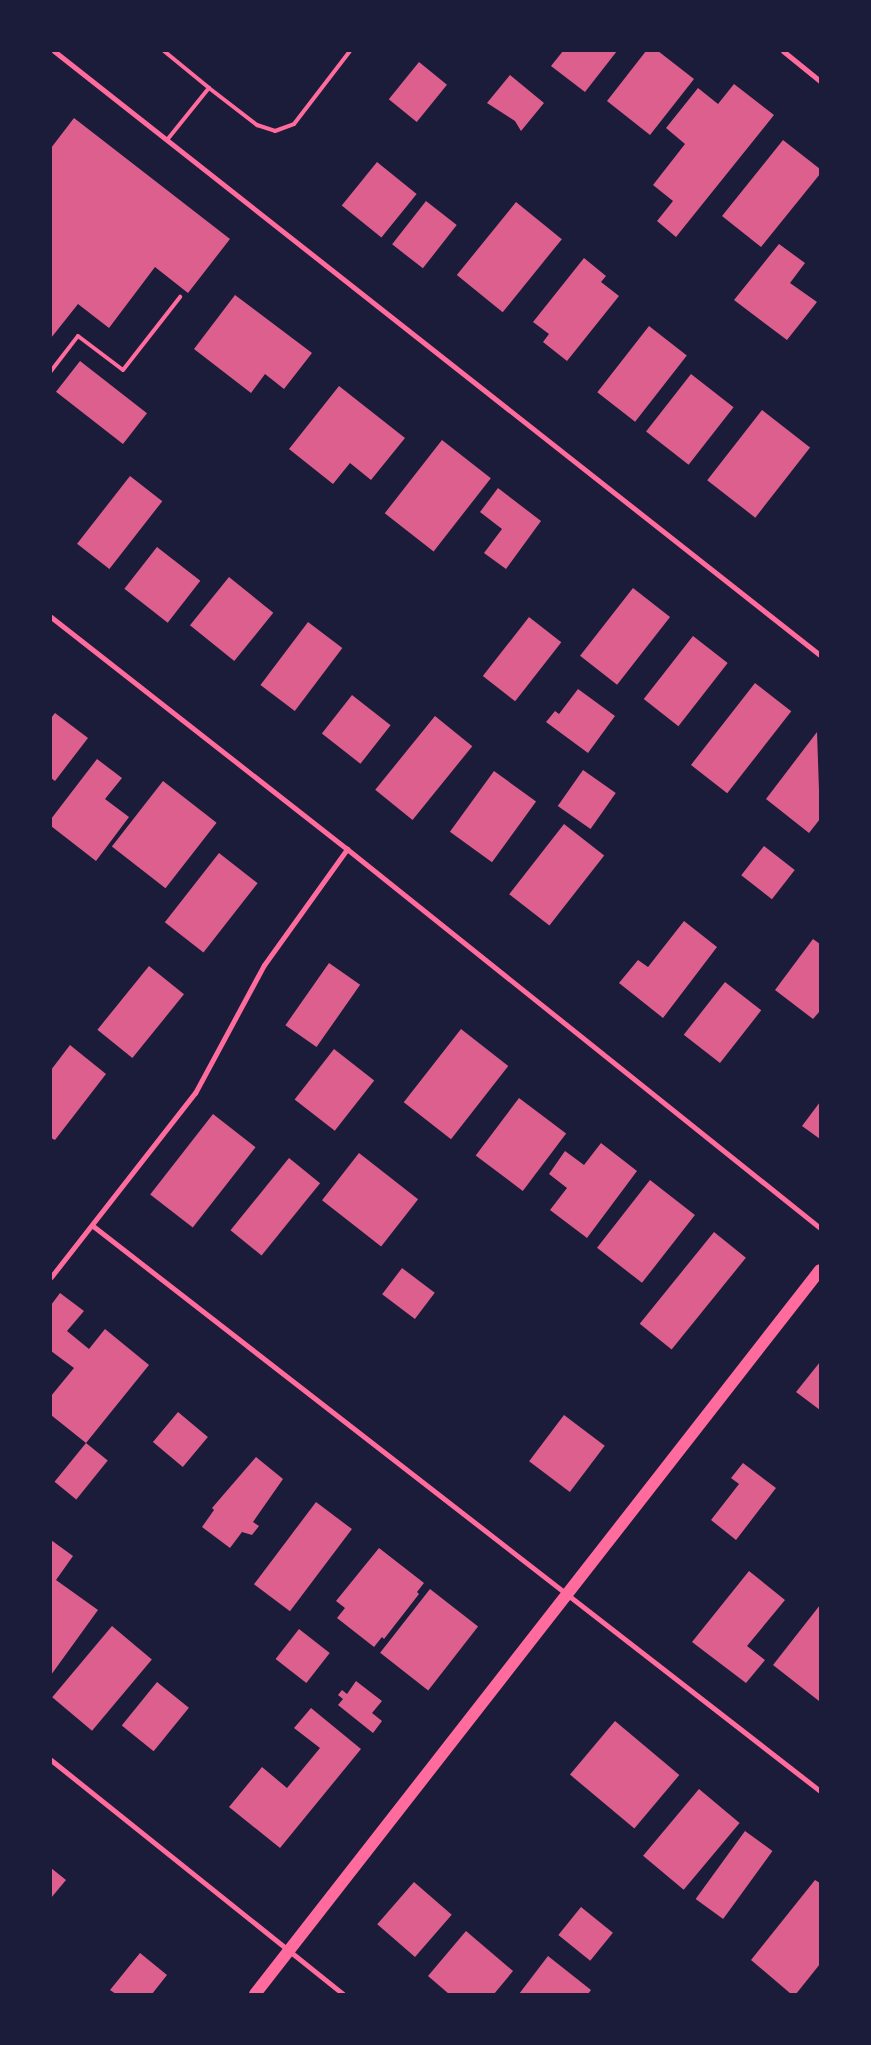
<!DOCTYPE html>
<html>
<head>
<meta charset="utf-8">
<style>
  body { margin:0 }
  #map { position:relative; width:871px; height:2045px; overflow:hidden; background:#1b1b3a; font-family:"PT Sans Narrow",sans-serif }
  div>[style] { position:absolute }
  .building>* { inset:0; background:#dd5f8e; transform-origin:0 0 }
  .service>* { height:4px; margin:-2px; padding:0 2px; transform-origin:2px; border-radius:2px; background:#ff6b9d }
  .minor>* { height:5px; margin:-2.5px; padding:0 2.5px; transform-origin:2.5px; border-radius:2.5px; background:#ff6b9d }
  .primary>* { height:12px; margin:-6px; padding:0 6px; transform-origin:6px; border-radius:6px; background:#ff6b9d }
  span { translate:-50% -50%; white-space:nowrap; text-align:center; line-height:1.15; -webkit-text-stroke:4px #1b1b3a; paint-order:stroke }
  .frame { position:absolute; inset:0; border:52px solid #1b1b3a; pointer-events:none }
</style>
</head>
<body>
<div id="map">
  <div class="building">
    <i style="clip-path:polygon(563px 51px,617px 51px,585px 92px,551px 66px)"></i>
    <i style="clip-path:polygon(646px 51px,658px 51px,694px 79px,650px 135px,607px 101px)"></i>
    <i style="left:419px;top:62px;width:36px;height:48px;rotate:39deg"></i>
    <i style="clip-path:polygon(510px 75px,544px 103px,521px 131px,515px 121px,487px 103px)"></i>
    <i style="clip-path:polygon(734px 84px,774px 115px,676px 237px,657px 221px,673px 201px,653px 185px,685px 144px,666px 128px,698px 88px,718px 104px)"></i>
    <i style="clip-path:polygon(74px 118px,230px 239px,188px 293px,155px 267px,109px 328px,78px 304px,51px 338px,51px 148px)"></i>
    <i style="clip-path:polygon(783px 140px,820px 169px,820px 174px,761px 247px,722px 216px)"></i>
    <i style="left:377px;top:162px;width:51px;height:56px;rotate:39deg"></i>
    <i style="left:426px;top:201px;width:39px;height:55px;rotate:38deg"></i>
    <i style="left:516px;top:202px;width:59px;height:94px;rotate:39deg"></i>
    <i style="clip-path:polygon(779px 244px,805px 263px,790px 283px,817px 302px,787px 340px,734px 300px)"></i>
    <i style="clip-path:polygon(584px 258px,606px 276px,601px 282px,619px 296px,567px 361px,543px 342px,549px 334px,533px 322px)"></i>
    <i style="clip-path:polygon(235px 295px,312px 353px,284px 389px,265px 374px,251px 393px,194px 349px)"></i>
    <i style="left:649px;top:326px;width:48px;height:84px;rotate:38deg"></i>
    <i style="left:80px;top:361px;width:85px;height:39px;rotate:38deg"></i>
    <i style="left:691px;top:374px;width:54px;height:73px;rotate:38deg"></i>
    <i style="clip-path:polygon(339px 386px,405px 438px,371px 480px,350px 463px,333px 484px,289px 449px)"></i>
    <i style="left:762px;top:410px;width:61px;height:89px;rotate:38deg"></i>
    <i style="left:442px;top:440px;width:62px;height:93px;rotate:38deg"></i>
    <i style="left:130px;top:476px;width:41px;height:86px;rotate:38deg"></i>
    <i style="clip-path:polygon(498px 488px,541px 521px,506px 569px,484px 553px,502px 529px,480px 512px)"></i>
    <i style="left:157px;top:547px;width:55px;height:53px;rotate:38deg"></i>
    <i style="left:229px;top:577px;width:57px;height:62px;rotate:39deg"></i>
    <i style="left:633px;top:588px;width:47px;height:86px;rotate:38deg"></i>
    <i style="left:529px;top:617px;width:41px;height:75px;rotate:38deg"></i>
    <i style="left:308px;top:622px;width:43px;height:79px;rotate:37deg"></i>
    <i style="left:693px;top:636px;width:44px;height:80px;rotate:38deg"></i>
    <i style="left:755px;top:683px;width:46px;height:104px;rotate:38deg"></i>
    <i style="clip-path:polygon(578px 689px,615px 716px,588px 753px,546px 722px,555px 711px,559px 714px)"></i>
    <i style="left:352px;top:695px;width:49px;height:49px;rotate:38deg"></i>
    <i style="clip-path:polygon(55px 713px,88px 738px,55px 781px,51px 778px,51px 718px)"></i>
    <i style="left:435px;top:716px;width:48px;height:95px;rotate:39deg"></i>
    <i style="clip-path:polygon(817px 732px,820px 819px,809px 833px,766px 799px)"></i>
    <i style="clip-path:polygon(97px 759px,122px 778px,105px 799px,129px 817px,96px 861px,51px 826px,51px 819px)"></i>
    <i style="left:583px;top:770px;width:40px;height:44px;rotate:35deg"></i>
    <i style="left:494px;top:771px;width:52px;height:75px;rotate:36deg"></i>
    <i style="left:163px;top:781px;width:68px;height:83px;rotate:38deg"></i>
    <i style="left:564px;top:824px;width:51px;height:89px;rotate:38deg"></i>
    <i style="left:764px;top:846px;width:39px;height:37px;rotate:38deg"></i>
    <i style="left:219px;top:853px;width:49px;height:88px;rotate:38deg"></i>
    <i style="clip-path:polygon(684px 921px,717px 947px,663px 1018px,619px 983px,638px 960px,648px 967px)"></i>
    <i style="clip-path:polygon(813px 939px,820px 944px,820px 1011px,813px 1019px,775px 990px)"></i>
    <i style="left:329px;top:963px;width:38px;height:76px;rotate:35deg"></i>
    <i style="left:149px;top:966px;width:45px;height:82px;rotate:39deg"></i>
    <i style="left:725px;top:982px;width:46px;height:67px;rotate:38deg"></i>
    <i style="left:461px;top:1029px;width:60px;height:93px;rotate:38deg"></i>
    <i style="clip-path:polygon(70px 1045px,106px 1074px,55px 1140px,51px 1138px,51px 1070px)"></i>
    <i style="left:334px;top:1049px;width:51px;height:64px;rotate:38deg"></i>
    <i style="left:519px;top:1098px;width:59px;height:72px;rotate:37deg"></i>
    <i style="clip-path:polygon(820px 1102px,820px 1139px,802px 1126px)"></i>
    <i style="left:213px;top:1114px;width:54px;height:102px;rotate:38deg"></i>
    <i style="clip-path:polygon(601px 1143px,637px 1171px,587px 1238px,550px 1210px,567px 1188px,549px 1174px,565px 1151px,584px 1165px)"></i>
    <i style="left:359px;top:1153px;width:75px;height:60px;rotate:38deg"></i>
    <i style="left:289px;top:1158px;width:40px;height:93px;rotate:39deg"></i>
    <i style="left:650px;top:1180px;width:57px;height:86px;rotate:38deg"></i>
    <i style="left:714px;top:1232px;width:41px;height:118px;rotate:39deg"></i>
    <i style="left:402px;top:1268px;width:41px;height:33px;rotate:37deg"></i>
    <i style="clip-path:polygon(60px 1293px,84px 1311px,67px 1331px,89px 1349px,105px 1329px,149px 1365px,86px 1443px,51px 1415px,51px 1396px,74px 1368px,51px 1351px,51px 1305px)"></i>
    <i style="clip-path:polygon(820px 1362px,820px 1410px,796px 1392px)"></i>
    <i style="left:178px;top:1412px;width:39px;height:39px;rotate:40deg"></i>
    <i style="left:564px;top:1415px;width:51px;height:58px;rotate:37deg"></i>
    <i style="left:86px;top:1443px;width:28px;height:50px;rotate:39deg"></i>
    <i style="clip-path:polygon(256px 1457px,283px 1479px,253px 1522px,259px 1526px,252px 1535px,242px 1532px,230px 1548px,202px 1527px,214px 1510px,212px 1508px)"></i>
    <i style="clip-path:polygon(743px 1463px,776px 1488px,736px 1540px,711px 1520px,739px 1484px,731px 1478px)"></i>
    <i style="left:316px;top:1502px;width:45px;height:103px;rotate:37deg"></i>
    <i style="clip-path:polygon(51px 1540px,73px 1556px,56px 1580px,98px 1610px,51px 1675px)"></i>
    <i style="clip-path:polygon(379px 1548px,424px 1583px,417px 1592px,419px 1594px,384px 1639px,382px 1637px,374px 1647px,337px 1618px,345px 1608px,336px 1601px)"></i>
    <i style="clip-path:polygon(749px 1571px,785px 1600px,747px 1646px,765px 1660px,746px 1683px,692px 1642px)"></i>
    <i style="left:430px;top:1589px;width:61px;height:81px;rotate:38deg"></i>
    <i style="clip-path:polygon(820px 1605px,820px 1700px,819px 1701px,773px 1665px)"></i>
    <i style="left:112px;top:1626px;width:52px;height:93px;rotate:40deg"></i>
    <i style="left:299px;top:1629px;width:39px;height:38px;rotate:38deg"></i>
    <i style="clip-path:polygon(356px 1681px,382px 1701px,372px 1713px,382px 1721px,373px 1733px,338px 1705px,343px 1699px,338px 1695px,342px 1690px,347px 1694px)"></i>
    <i style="left:157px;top:1682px;width:41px;height:56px;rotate:39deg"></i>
    <i style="clip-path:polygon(311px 1708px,361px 1749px,280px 1848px,229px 1807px,262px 1767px,287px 1788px,320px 1748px,294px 1728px)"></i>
    <i style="left:615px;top:1721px;width:84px;height:70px;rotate:40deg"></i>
    <i style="left:699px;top:1789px;width:53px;height:87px;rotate:40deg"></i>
    <i style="left:745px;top:1831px;width:34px;height:84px;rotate:36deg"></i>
    <i style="clip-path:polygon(51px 1868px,66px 1880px,51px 1898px)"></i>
    <i style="clip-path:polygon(815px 1880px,820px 1883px,820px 1964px,796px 1994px,791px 1994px,751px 1960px)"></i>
    <i style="left:414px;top:1882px;width:50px;height:56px;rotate:41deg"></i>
    <i style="left:581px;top:1907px;width:41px;height:36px;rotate:39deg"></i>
    <i style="clip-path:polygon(466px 1931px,513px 1971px,494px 1994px,449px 1994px,428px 1976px)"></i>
    <i style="clip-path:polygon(140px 1953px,167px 1975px,152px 1994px,116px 1994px,110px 1990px)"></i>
    <i style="clip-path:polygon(548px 1956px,591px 1990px,588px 1994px,519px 1994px)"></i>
  </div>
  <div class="service">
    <i style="left:164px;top:51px;width:58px;rotate:39.4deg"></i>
    <i style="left:167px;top:140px;width:67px;rotate:-51.1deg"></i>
    <i style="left:209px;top:88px;width:61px;rotate:37.6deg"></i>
    <i style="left:257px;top:125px;width:19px;rotate:18deg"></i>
    <i style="left:275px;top:131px;width:20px;rotate:-20deg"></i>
    <i style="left:294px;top:124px;width:92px;rotate:-52.5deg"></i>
    <i style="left:51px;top:371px;width:44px;rotate:-52.4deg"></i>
    <i style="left:78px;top:336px;width:56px;rotate:37.1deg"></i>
    <i style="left:123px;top:370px;width:93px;rotate:-52deg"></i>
  </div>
  <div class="minor">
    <i style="left:54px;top:51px;width:975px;rotate:38.26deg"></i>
    <i style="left:783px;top:51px;width:48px;rotate:39deg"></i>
    <i style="left:51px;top:617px;width:376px;rotate:38.1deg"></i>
    <i style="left:347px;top:849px;width:606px;rotate:38.7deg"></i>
    <i style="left:93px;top:1226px;width:921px;rotate:37.85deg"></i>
    <i style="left:51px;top:1277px;width:234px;rotate:-52deg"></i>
    <i style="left:195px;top:1093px;width:145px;rotate:-61.7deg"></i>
    <i style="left:264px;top:965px;width:143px;rotate:-54.4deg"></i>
    <i style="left:51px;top:1760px;width:374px;rotate:38.7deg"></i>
  </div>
  <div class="primary">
    <i style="left:255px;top:1994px;width:918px;rotate:-52.03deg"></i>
  </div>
  <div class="frame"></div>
</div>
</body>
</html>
